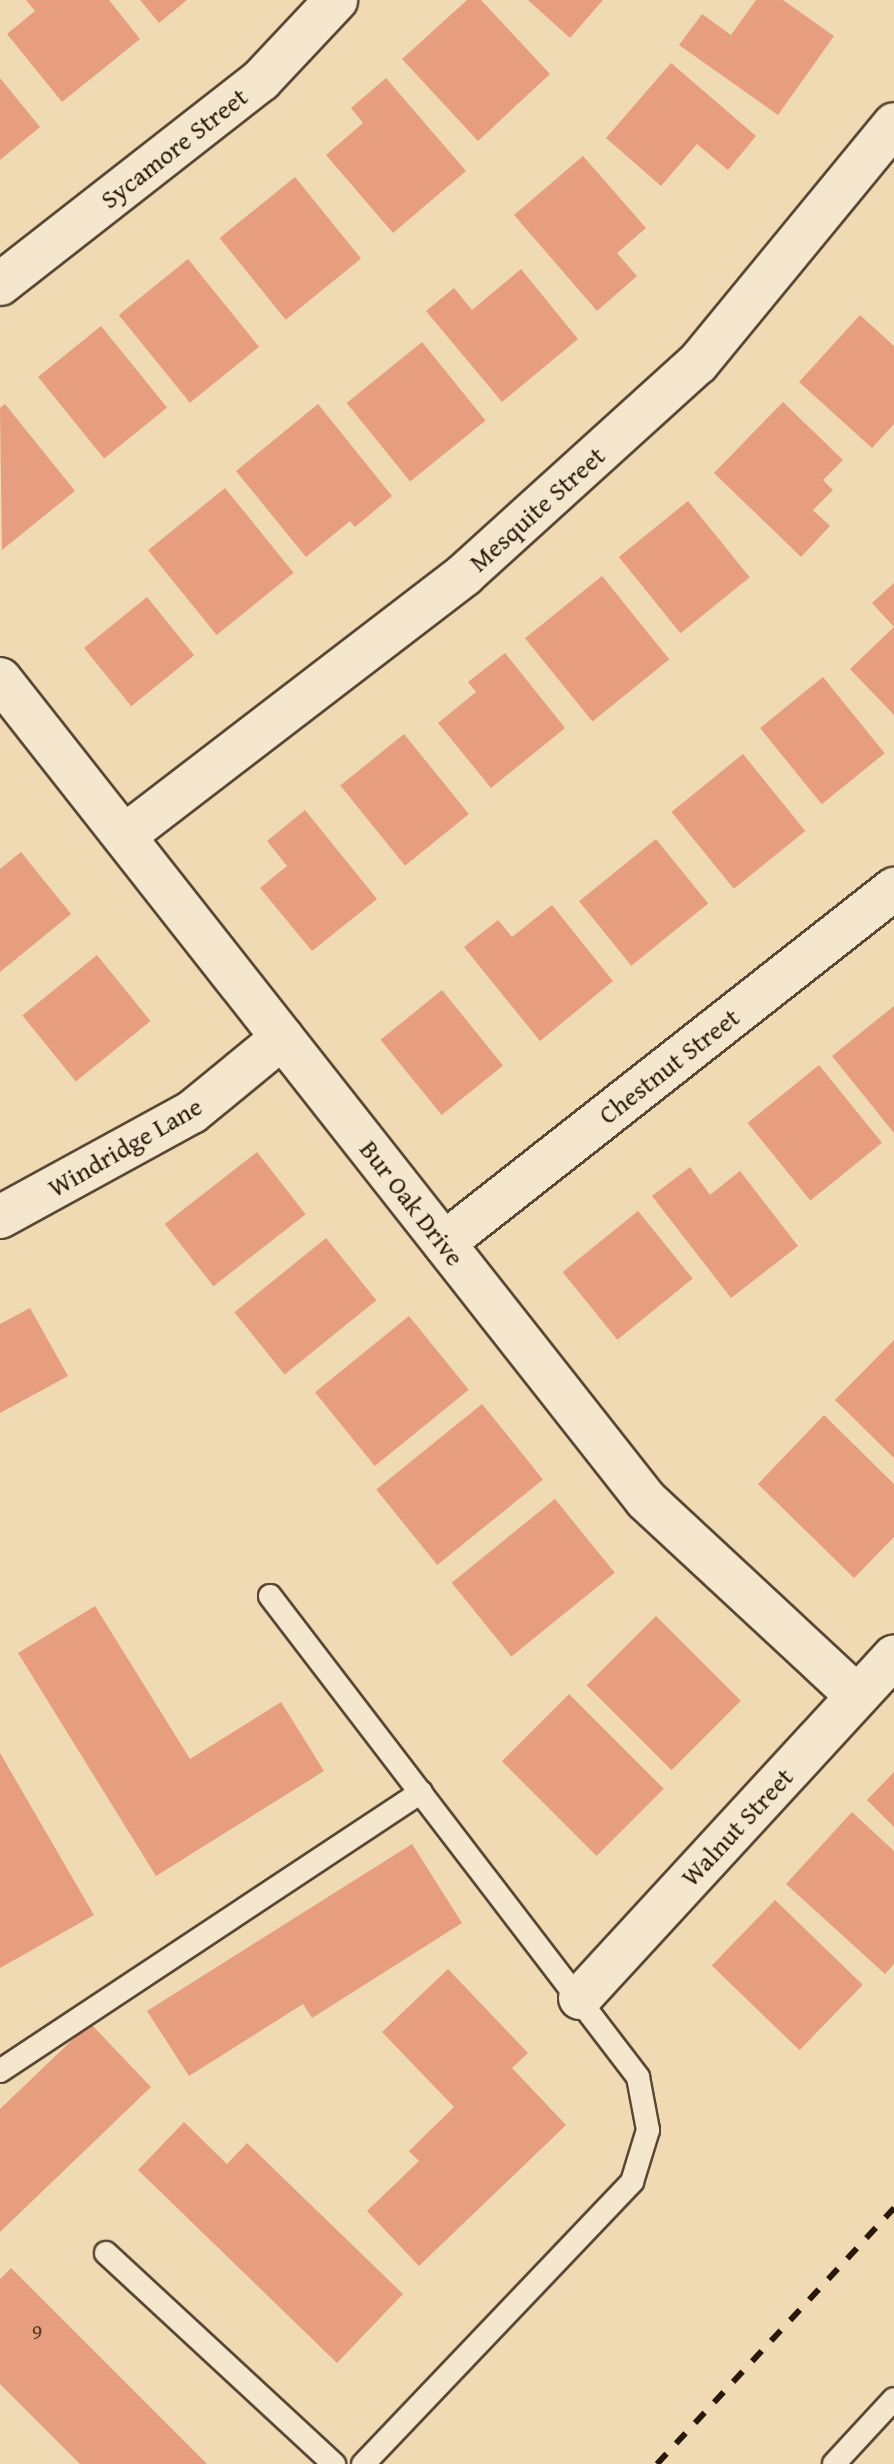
<!DOCTYPE html>
<html>
<head>
<meta charset="utf-8">
<style>
  body { margin:0 }
  #map { position:relative; width:894px; height:2464px; overflow:hidden; background:#efdab4; font-family:"Gentium Book Plus",serif }
  div>[style] { position:absolute }
  .building>* { inset:0; background:#e69e7e; transform-origin:0 0 }
  .roads { filter:drop-shadow(2px 0 #5a4834) drop-shadow(-2px 0 #5a4834) drop-shadow(0 2px #5a4834) drop-shadow(0 -2px #5a4834) }
  .service>* { height:22px; margin:-11px; padding:0 11px; transform-origin:11px; border-radius:11px; background:#f5e7ce }
  .minor>* { height:42px; margin:-21px; padding:0 21px; transform-origin:21px; border-radius:21px; background:#f5e7ce }
  .rail>* { height:6px; margin-top:-3px; transform-origin:0; background:repeating-linear-gradient(90deg,#291809 0 14px,transparent 0 28px) }
  span { translate:-50% -50%; white-space:nowrap; text-align:center; line-height:1.15; -webkit-text-stroke:6px #f5e7ce; paint-order:stroke }
  .number-label { font-size:22px; color:#583a26 }
  .number-label span { -webkit-text-stroke-width:0 }
  .street-label { font-size:26px; color:#291809 }
</style>
</head>
<body>
<div id="map">
  <div class="building">
    <i style="clip-path:polygon(26px 0,109px 0,140px 39px,62px 102px,7px 34px,35px 11px)"></i>
    <i style="clip-path:polygon(140px 0,187px 0,159px 23px)"></i>
    <i style="clip-path:polygon(467px 0,481px 0,550px 74px,478px 141px,402px 59px)"></i>
    <i style="clip-path:polygon(528px 0,603px 0,570px 38px)"></i>
    <i style="clip-path:polygon(756px 0,783px 0,834px 36px,778px 115px,679px 45px,702px 14px,731px 35px)"></i>
    <i style="clip-path:polygon(671px 63px,756px 136px,728px 170px,697px 144px,661px 186px,606px 138px)"></i>
    <i style="clip-path:polygon(0 78px,40px 127px,0 160px)"></i>
    <i style="clip-path:polygon(386px 78px,466px 171px,393px 233px,326px 155px,363px 123px,351px 108px)"></i>
    <i style="clip-path:polygon(583px 156px,646px 228px,617px 253px,637px 276px,597px 311px,514px 215px)"></i>
    <i style="left:295px;top:177px;width:105px;height:97px;rotate:51deg"></i>
    <i style="left:188px;top:259px;width:113px;height:89px;rotate:51deg"></i>
    <i style="clip-path:polygon(521px 269px,578px 339px,502px 402px,426px 311px,454px 288px,472px 310px)"></i>
    <i style="clip-path:polygon(860px 315px,894px 346px,894px 424px,872px 448px,799px 382px)"></i>
    <i style="left:101px;top:326px;width:105px;height:81px;rotate:51deg"></i>
    <i style="left:422px;top:342px;width:101px;height:97px;rotate:51deg"></i>
    <i style="clip-path:polygon(783px 402px,843px 460px,823px 480px,833px 490px,813px 510px,830px 526px,801px 557px,714px 473px)"></i>
    <i style="clip-path:polygon(5px 404px,75px 491px,2px 550px,0 408px)"></i>
    <i style="clip-path:polygon(318px 404px,392px 496px,355px 527px,350px 521px,306px 557px,236px 471px)"></i>
    <i style="left:225px;top:488px;width:109px;height:99px;rotate:51deg"></i>
    <i style="left:688px;top:501px;width:98px;height:89px;rotate:51deg"></i>
    <i style="left:602px;top:576px;width:107px;height:99px;rotate:51deg"></i>
    <i style="clip-path:polygon(894px 583px,894px 627px,872px 603px)"></i>
    <i style="left:147px;top:597px;width:75px;height:81px;rotate:51deg"></i>
    <i style="clip-path:polygon(894px 627px,894px 715px,850px 669px)"></i>
    <i style="clip-path:polygon(505px 653px,565px 728px,491px 788px,438px 723px,476px 692px,468px 682px)"></i>
    <i style="left:823px;top:677px;width:98px;height:81px;rotate:51deg"></i>
    <i style="left:404px;top:734px;width:103px;height:82px;rotate:51deg"></i>
    <i style="left:743px;top:754px;width:99px;height:92px;rotate:51deg"></i>
    <i style="clip-path:polygon(305px 810px,377px 899px,312px 951px,260px 888px,287px 866px,267px 841px)"></i>
    <i style="left:656px;top:839px;width:83px;height:99px;rotate:51deg"></i>
    <i style="clip-path:polygon(21px 852px,71px 914px,0 972px,0 869px)"></i>
    <i style="clip-path:polygon(552px 905px,613px 981px,540px 1041px,464px 947px,498px 920px,512px 937px)"></i>
    <i style="left:97px;top:955px;width:85px;height:96px;rotate:51deg"></i>
    <i style="left:442px;top:990px;width:97px;height:79px;rotate:51deg"></i>
    <i style="clip-path:polygon(894px 1006px,894px 1133px,832px 1056px)"></i>
    <i style="left:819px;top:1065px;width:100px;height:92px;rotate:51deg"></i>
    <i style="left:257px;top:1152px;width:79px;height:117px;rotate:52deg"></i>
    <i style="clip-path:polygon(690px 1167px,710px 1195px,740px 1171px,798px 1246px,731px 1298px,652px 1196px)"></i>
    <i style="left:638px;top:1211px;width:87px;height:97px;rotate:51deg"></i>
    <i style="left:326px;top:1238px;width:80px;height:118px;rotate:51deg"></i>
    <i style="clip-path:polygon(30px 1308px,68px 1376px,0 1413px,0 1324px)"></i>
    <i style="left:409px;top:1316px;width:95px;height:121px;rotate:51deg"></i>
    <i style="clip-path:polygon(894px 1340px,894px 1458px,835px 1400px)"></i>
    <i style="left:482px;top:1404px;width:97px;height:136px;rotate:51deg"></i>
    <i style="clip-path:polygon(824px 1415px,894px 1484px,894px 1537px,854px 1578px,758px 1484px)"></i>
    <i style="left:555px;top:1499px;width:95px;height:133px;rotate:51deg"></i>
    <i style="clip-path:polygon(95px 1606px,190px 1759px,281px 1702px,324px 1771px,156px 1876px,18px 1653px)"></i>
    <i style="left:656px;top:1616px;width:120px;height:98px;rotate:45deg"></i>
    <i style="left:569px;top:1694px;width:134px;height:95px;rotate:45deg"></i>
    <i style="clip-path:polygon(0 1753px,94px 1915px,0 1968px)"></i>
    <i style="clip-path:polygon(894px 1772px,894px 1827px,867px 1800px)"></i>
    <i style="clip-path:polygon(852px 1812px,894px 1851px,894px 1964px,885px 1974px,786px 1884px)"></i>
    <i style="clip-path:polygon(412px 1844px,462px 1923px,312px 2018px,303px 2004px,189px 2076px,147px 2011px)"></i>
    <i style="left:775px;top:1900px;width:122px;height:91px;rotate:44deg"></i>
    <i style="clip-path:polygon(448px 1969px,528px 2053px,512px 2068px,566px 2125px,419px 2266px,367px 2211px,419px 2161px,409px 2151px,454px 2107px,382px 2032px)"></i>
    <i style="clip-path:polygon(90px 2023px,151px 2087px,0 2232px,0 2109px)"></i>
    <i style="clip-path:polygon(184px 2122px,227px 2164px,247px 2143px,403px 2294px,337px 2363px,138px 2170px)"></i>
    <i style="clip-path:polygon(11px 2268px,207px 2464px,80px 2464px,0 2384px,0 2279px)"></i>
  </div>
  <div class="roads">
    <div class="service">
      <i style="left:270px;top:1596px;width:606px;rotate:52.58deg"></i>
      <i style="left:638px;top:2077px;width:54px;rotate:79.3deg"></i>
      <i style="left:648px;top:2130px;width:54px;rotate:107.1deg"></i>
      <i style="left:632px;top:2182px;width:390px;rotate:133.6deg"></i>
      <i style="left:0;top:2071px;width:505px;rotate:-33.53deg"></i>
      <i style="left:106px;top:2253px;width:311px;rotate:42.8deg"></i>
      <i style="left:834px;top:2464px;width:88px;rotate:-47.3deg"></i>
    </div>
    <div class="minor">
      <i style="left:0;top:284px;width:331px;rotate:-38deg"></i>
      <i style="left:261px;top:80px;width:110px;rotate:-46.8deg"></i>
      <i style="left:0;top:679px;width:1045px;rotate:51.8deg"></i>
      <i style="left:646px;top:1500px;width:288px;rotate:42.9deg"></i>
      <i style="left:124px;top:836px;width:430px;rotate:-37.5deg"></i>
      <i style="left:465px;top:574px;width:314px;rotate:-42.2deg"></i>
      <i style="left:698px;top:363px;width:309px;rotate:-50.6deg"></i>
      <i style="left:0;top:1217px;width:219px;rotate:-28.7deg"></i>
      <i style="left:192px;top:1112px;width:117px;rotate:-39.4deg"></i>
      <i style="left:444px;top:1243px;width:573px;rotate:-38.19deg"></i>
      <i style="left:580px;top:1998px;width:464px;rotate:-47.4deg"></i>
    </div>
  </div>
  <div class="rail">
    <i style="left:657px;top:2464px;width:349px;rotate:-47.2deg"></i>
  </div>
  <div class="number-label">
    <span style="left:37px;top:2332px">9</span>
  </div>
  <div class="street-label">
    <span style="left:174px;top:148px;rotate:-38deg">Sycamore Street</span>
    <span style="left:537px;top:509px;rotate:-42deg">Mesquite Street</span>
    <span style="left:669px;top:1066px;rotate:-38deg">Chestnut Street</span>
    <span style="left:125px;top:1147px;rotate:-30deg">Windridge Lane</span>
    <span style="left:412px;top:1203px;rotate:52deg">Bur Oak Drive</span>
    <span style="left:737px;top:1827px;rotate:-47deg">Walnut Street</span>
  </div>
</div>
</body>
</html>
